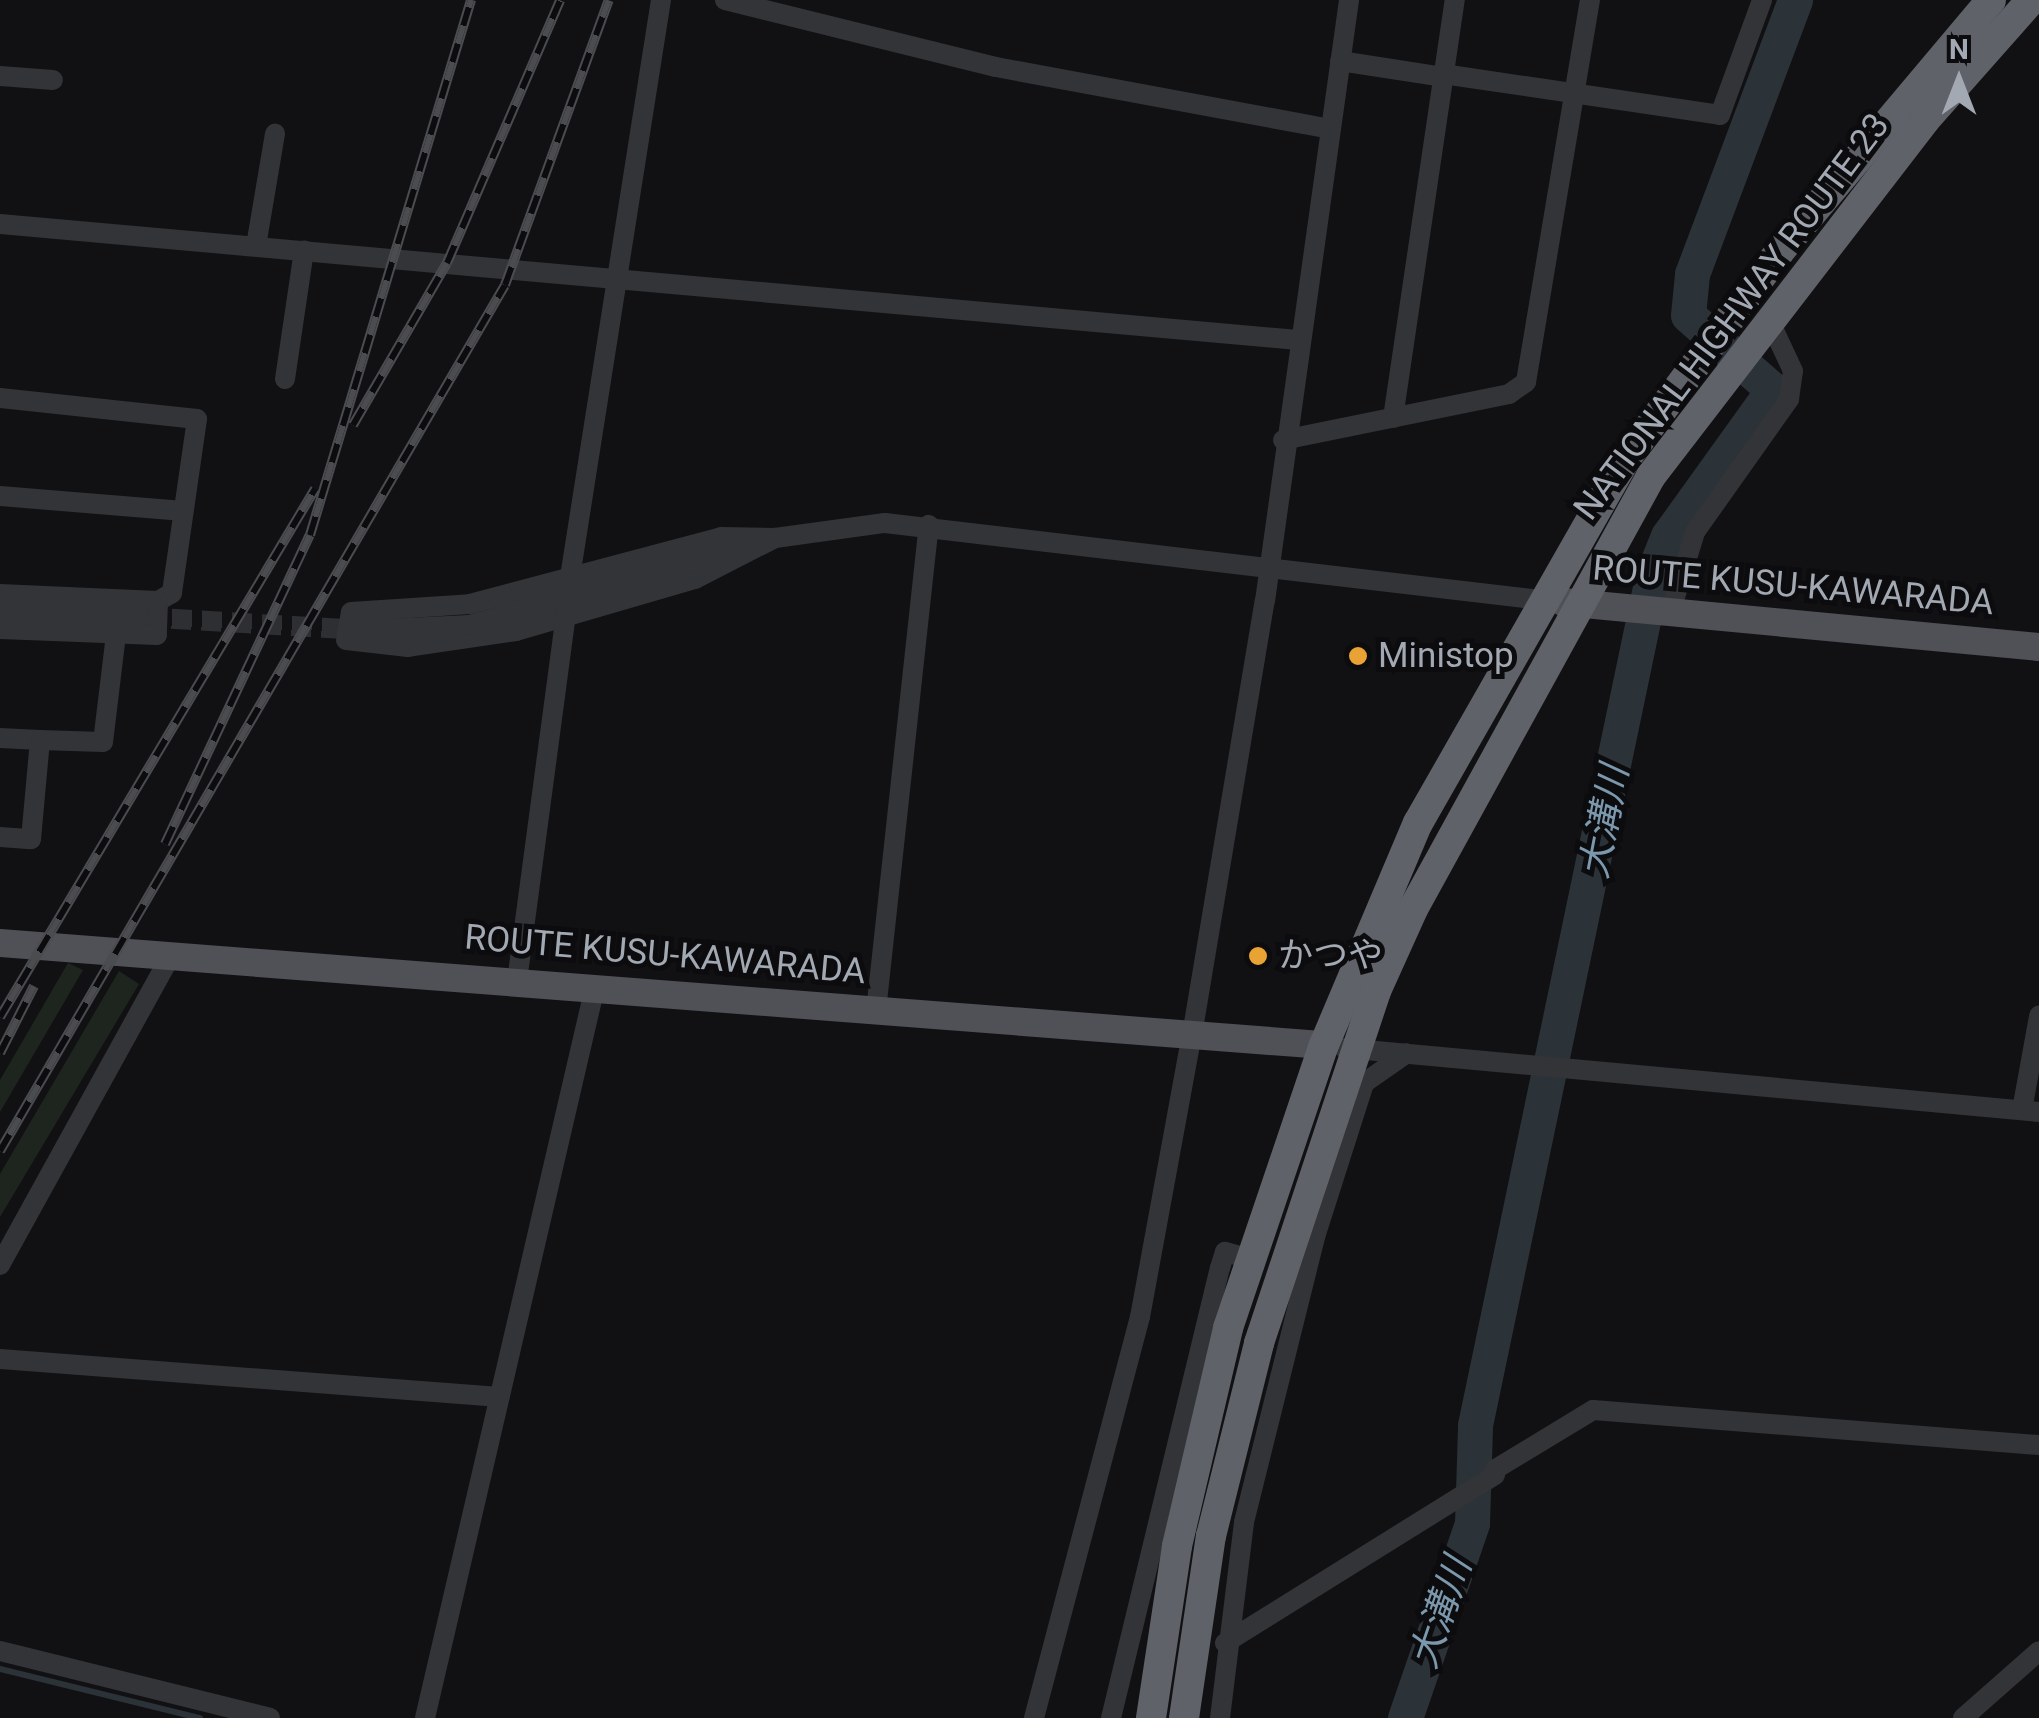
<!DOCTYPE html>
<html>
<head>
<meta charset="utf-8">
<style>
  body { margin:0 }
  #map { position:relative; width:2039px; height:1718px; overflow:hidden; background:#111113; font-family:Roboto,"Noto Sans JP",sans-serif }
  div>[style] { position:absolute }
  .green>* { inset:0; background:#1e251e }
  .stream>* { height:6px; margin:-3px; padding:0 3px; transform-origin:3px; border-radius:3px; background:#2b3238 }
  .river>* { height:35px; margin:-17.5px; padding:0 17.5px; transform-origin:17.5px; border-radius:17.5px; background:#2b3238 }
  .minor-tunnel>* { height:20px; margin-top:-10px; transform-origin:0; background:repeating-linear-gradient(90deg,#2e2f33 0 20px,transparent 0 30px) }
  .minor>* { height:20px; margin:-10px; padding:0 10px; transform-origin:10px; border-radius:10px; background:#333438 }
  .major>* { height:28px; margin:-14px; padding:0 14px; transform-origin:14px; border-radius:14px; background:#4f5156 }
  .highway>* { height:30px; margin:-15px; padding:0 15px; transform-origin:15px; border-radius:15px; background:#5f6268 }
  .rail>* { height:10px; margin-top:-5px; transform-origin:0; background:repeating-linear-gradient(90deg,#0c0c0e 0 19px,#4a4c50 0 38px); box-sizing:border-box; border-block:2px solid #4a4c50 }
  .dots>* { width:28px; height:28px; translate:-50% -50%; box-sizing:border-box; border:5px solid #0c0c0e; border-radius:50% }
  span { translate:-50% -50%; white-space:nowrap; text-align:center; line-height:1.15; -webkit-text-stroke:10px #0c0c0e; paint-order:stroke }
  .street-label { font-size:35px; color:#a3a9b3 }
  .poi-label { font-size:35px; color:#a3a9b3 }
  .left { translate:0 -50%; text-align:left }
  .water-label { font-size:38px; color:#7b98ad; font-style:italic }
  .north { position:absolute; left:1909px; top:30px; width:100px; height:100px; -webkit-text-stroke:8px #0c0c0e; paint-order:stroke; rotate:0deg; font-size:28px; font-weight:700; line-height:40px; text-align:center; color:#a3a9b3 }
  .north::after { content:''; display:block; margin:auto; width:35px; height:45px; background:#a3a9b3; clip-path:polygon(50% 0,100% 100%,50% 72%,0 100%) }
</style>
</head>
<body>
<div id="map">
  <div class="green">
    <i style="clip-path:polygon(68px 963px,83px 970px,0 1112px,0 1080px)"></i>
    <i style="clip-path:polygon(119px 971px,139px 984px,0 1217px,0 1174px)"></i>
  </div>
  <div class="stream">
    <i style="left:0;top:1669px;width:206px;rotate:13.8deg"></i>
  </div>
  <div class="river">
    <i style="left:1405px;top:1718px;width:206px;rotate:-71deg"></i>
    <i style="left:1472px;top:1523px;width:98px;rotate:-88.2deg"></i>
    <i style="left:1475px;top:1425px;width:870px;rotate:-78.2deg"></i>
    <i style="left:1653px;top:573px;width:40px;rotate:-68deg"></i>
    <i style="left:1668px;top:536px;width:180px;rotate:-54.3deg"></i>
    <i style="left:1773px;top:390px;width:113px;rotate:-138.6deg"></i>
    <i style="left:1688px;top:315px;width:41px;rotate:-84.4deg"></i>
    <i style="left:1692px;top:274px;width:293px;rotate:-69.4deg"></i>
  </div>
  <div class="minor-tunnel">
    <i style="left:142px;top:617px;width:220px;rotate:3.4deg"></i>
  </div>
  <div class="minor">
    <i style="left:725px;top:0;width:279px;rotate:13.9deg"></i>
    <i style="left:996px;top:67px;width:339px;rotate:10.5deg"></i>
    <i style="left:1340px;top:61px;width:104px;rotate:8.8deg"></i>
    <i style="left:1443px;top:74px;width:280px;rotate:8.4deg"></i>
    <i style="left:1720px;top:115px;width:122px;rotate:-69.9deg"></i>
    <i style="left:0;top:76px;width:53px;rotate:4.3deg"></i>
    <i style="left:0;top:224px;width:1303px;rotate:5.11deg"></i>
    <i style="left:256px;top:246px;width:114px;rotate:-80.4deg"></i>
    <i style="left:285px;top:379px;width:130px;rotate:-81.6deg"></i>
    <i style="left:0;top:398px;width:198px;rotate:6.1deg"></i>
    <i style="left:197px;top:419px;width:176px;rotate:98.2deg"></i>
    <i style="left:172px;top:593px;width:16px;rotate:150deg"></i>
    <i style="left:158px;top:601px;width:34px;rotate:92deg"></i>
    <i style="left:157px;top:635px;width:157px;rotate:-177.8deg"></i>
    <i style="left:1393px;top:418px;width:423px;rotate:-81.6deg"></i>
    <i style="left:1283px;top:440px;width:231px;rotate:-11.5deg"></i>
    <i style="left:1509px;top:394px;width:21px;rotate:-35deg"></i>
    <i style="left:1526px;top:382px;width:387px;rotate:-80.5deg"></i>
    <i style="left:0;top:496px;width:184px;rotate:4.7deg"></i>
    <i style="left:721px;top:537px;width:54px;rotate:1.1deg"></i>
    <i style="left:775px;top:538px;width:90px;rotate:152.9deg"></i>
    <i style="left:695px;top:579px;width:186px;rotate:163.8deg"></i>
    <i style="left:516px;top:631px;width:109px;rotate:171.6deg"></i>
    <i style="left:408px;top:647px;width:62px;rotate:-173.6deg"></i>
    <i style="left:346px;top:640px;width:28px;rotate:-80deg"></i>
    <i style="left:351px;top:612px;width:119px;rotate:-3.8deg"></i>
    <i style="left:470px;top:604px;width:260px;rotate:-14.9deg"></i>
    <i style="left:570px;top:577px;width:584px;rotate:-81.04deg"></i>
    <i style="left:0;top:594px;width:158px;rotate:2.5deg"></i>
    <i style="left:0;top:610px;width:140px;rotate:2.9deg"></i>
    <i style="left:1670px;top:613px;width:85px;rotate:-72.8deg"></i>
    <i style="left:1695px;top:532px;width:163px;rotate:-54.7deg"></i>
    <i style="left:1789px;top:399px;width:28px;rotate:-82deg"></i>
    <i style="left:1793px;top:371px;width:54px;rotate:-115.1deg"></i>
    <i style="left:364px;top:630px;width:105px;rotate:-2.7deg"></i>
    <i style="left:469px;top:625px;width:318px;rotate:-15.9deg"></i>
    <i style="left:775px;top:538px;width:111px;rotate:-7.8deg"></i>
    <i style="left:885px;top:523px;width:660px;rotate:6.7deg"></i>
    <i style="left:0;top:738px;width:40px;rotate:2.9deg"></i>
    <i style="left:0;top:837px;width:31px;rotate:4deg"></i>
    <i style="left:31px;top:839px;width:99px;rotate:-84.8deg"></i>
    <i style="left:40px;top:740px;width:63px;rotate:1.8deg"></i>
    <i style="left:103px;top:742px;width:109px;rotate:-83.1deg"></i>
    <i style="left:517px;top:981px;width:369px;rotate:-82.4deg"></i>
    <i style="left:876px;top:1011px;width:489px;rotate:-83.8deg"></i>
    <i style="left:1344px;top:1048px;width:698px;rotate:5.26deg"></i>
    <i style="left:2022px;top:1110px;width:96px;rotate:-79.7deg"></i>
    <i style="left:0;top:1265px;width:356px;rotate:-61.1deg"></i>
    <i style="left:0;top:1359px;width:501px;rotate:4.35deg"></i>
    <i style="left:1494px;top:1470px;width:116px;rotate:-31.2deg"></i>
    <i style="left:1593px;top:1410px;width:447px;rotate:4.5deg"></i>
    <i style="left:1225px;top:1643px;width:318px;rotate:-31.9deg"></i>
    <i style="left:0;top:1651px;width:278px;rotate:13.9deg"></i>
    <i style="left:425px;top:1718px;width:751px;rotate:-76.91deg"></i>
    <i style="left:1034px;top:1718px;width:415px;rotate:-75.2deg"></i>
    <i style="left:1140px;top:1317px;width:287px;rotate:-79.6deg"></i>
    <i style="left:1192px;top:1035px;width:440px;rotate:-80.5deg"></i>
    <i style="left:1265px;top:601px;width:607px;rotate:-82.04deg"></i>
    <i style="left:1111px;top:1718px;width:463px;rotate:-76.4deg"></i>
    <i style="left:1220px;top:1268px;width:17px;rotate:-73deg"></i>
    <i style="left:1225px;top:1252px;width:28px;rotate:15deg"></i>
    <i style="left:1220px;top:1718px;width:197px;rotate:-83deg"></i>
    <i style="left:1244px;top:1522px;width:294px;rotate:-76deg"></i>
    <i style="left:1315px;top:1237px;width:162px;rotate:-72.3deg"></i>
    <i style="left:1364px;top:1083px;width:52px;rotate:-34.9deg"></i>
    <i style="left:1963px;top:1718px;width:101px;rotate:-41.4deg"></i>
  </div>
  <div class="major">
    <i style="left:1563px;top:602px;width:478px;rotate:5.4deg"></i>
    <i style="left:0;top:943px;width:1328px;rotate:4.41deg"></i>
  </div>
  <div class="highway">
    <i style="left:1151px;top:1718px;width:174px;rotate:-81.4deg"></i>
    <i style="left:1177px;top:1546px;width:224px;rotate:-76.8deg"></i>
    <i style="left:1228px;top:1328px;width:299px;rotate:-71.3deg"></i>
    <i style="left:1324px;top:1045px;width:241px;rotate:-67.1deg"></i>
    <i style="left:1418px;top:823px;width:421px;rotate:-60.3deg"></i>
    <i style="left:1627px;top:457px;width:255px;rotate:-53.4deg"></i>
    <i style="left:1779px;top:252px;width:329px;rotate:-49.9deg"></i>
    <i style="left:1184px;top:1718px;width:184px;rotate:-81.6deg"></i>
    <i style="left:1211px;top:1536px;width:199px;rotate:-76deg"></i>
    <i style="left:1259px;top:1343px;width:371px;rotate:-71.6deg"></i>
    <i style="left:1376px;top:991px;width:90px;rotate:-65.7deg"></i>
    <i style="left:1413px;top:909px;width:494px;rotate:-61.2deg"></i>
    <i style="left:1651px;top:476px;width:449px;rotate:-52.4deg"></i>
    <i style="left:1925px;top:120px;width:160px;rotate:-48.5deg"></i>
  </div>
  <div class="rail">
    <i style="left:353px;top:425px;width:187px;rotate:-59.9deg"></i>
    <i style="left:447px;top:263px;width:286px;rotate:-66.7deg"></i>
    <i style="left:165px;top:844px;width:341px;rotate:-64.9deg"></i>
    <i style="left:310px;top:535px;width:559px;rotate:-73.25deg"></i>
    <i style="left:0;top:1017px;width:615px;rotate:-59.18deg"></i>
    <i style="left:0;top:1053px;width:75px;rotate:-63.1deg"></i>
    <i style="left:0;top:1151px;width:1002px;rotate:-59.75deg"></i>
    <i style="left:505px;top:285px;width:303px;rotate:-70deg"></i>
  </div>
  <div class="dots">
    <i style="left:1358px;top:656px;background:#e8a334"></i>
    <i style="left:1258px;top:956px;background:#e8a334"></i>
  </div>
  <div class="street-label">
    <span style="left:1732px;top:317px;rotate:-53deg">NATIONAL HIGHWAY ROUTE 23</span>
    <span style="left:1793px;top:586px;rotate:5deg">ROUTE KUSU-KAWARADA</span>
    <span style="left:665px;top:955px;rotate:5deg">ROUTE KUSU-KAWARADA</span>
  </div>
  <div class="poi-label">
    <span class="left" style="left:1378px;top:656px">Ministop</span>
    <span class="left" style="left:1278px;top:956px">かつや</span>
  </div>
  <div class="water-label">
    <span style="left:1605px;top:822px;rotate:-79deg">大溝川</span>
    <span style="left:1441px;top:1613px;rotate:-71deg">大溝川</span>
  </div>
  <div class="north">N</div>
</div>
</body>
</html>
